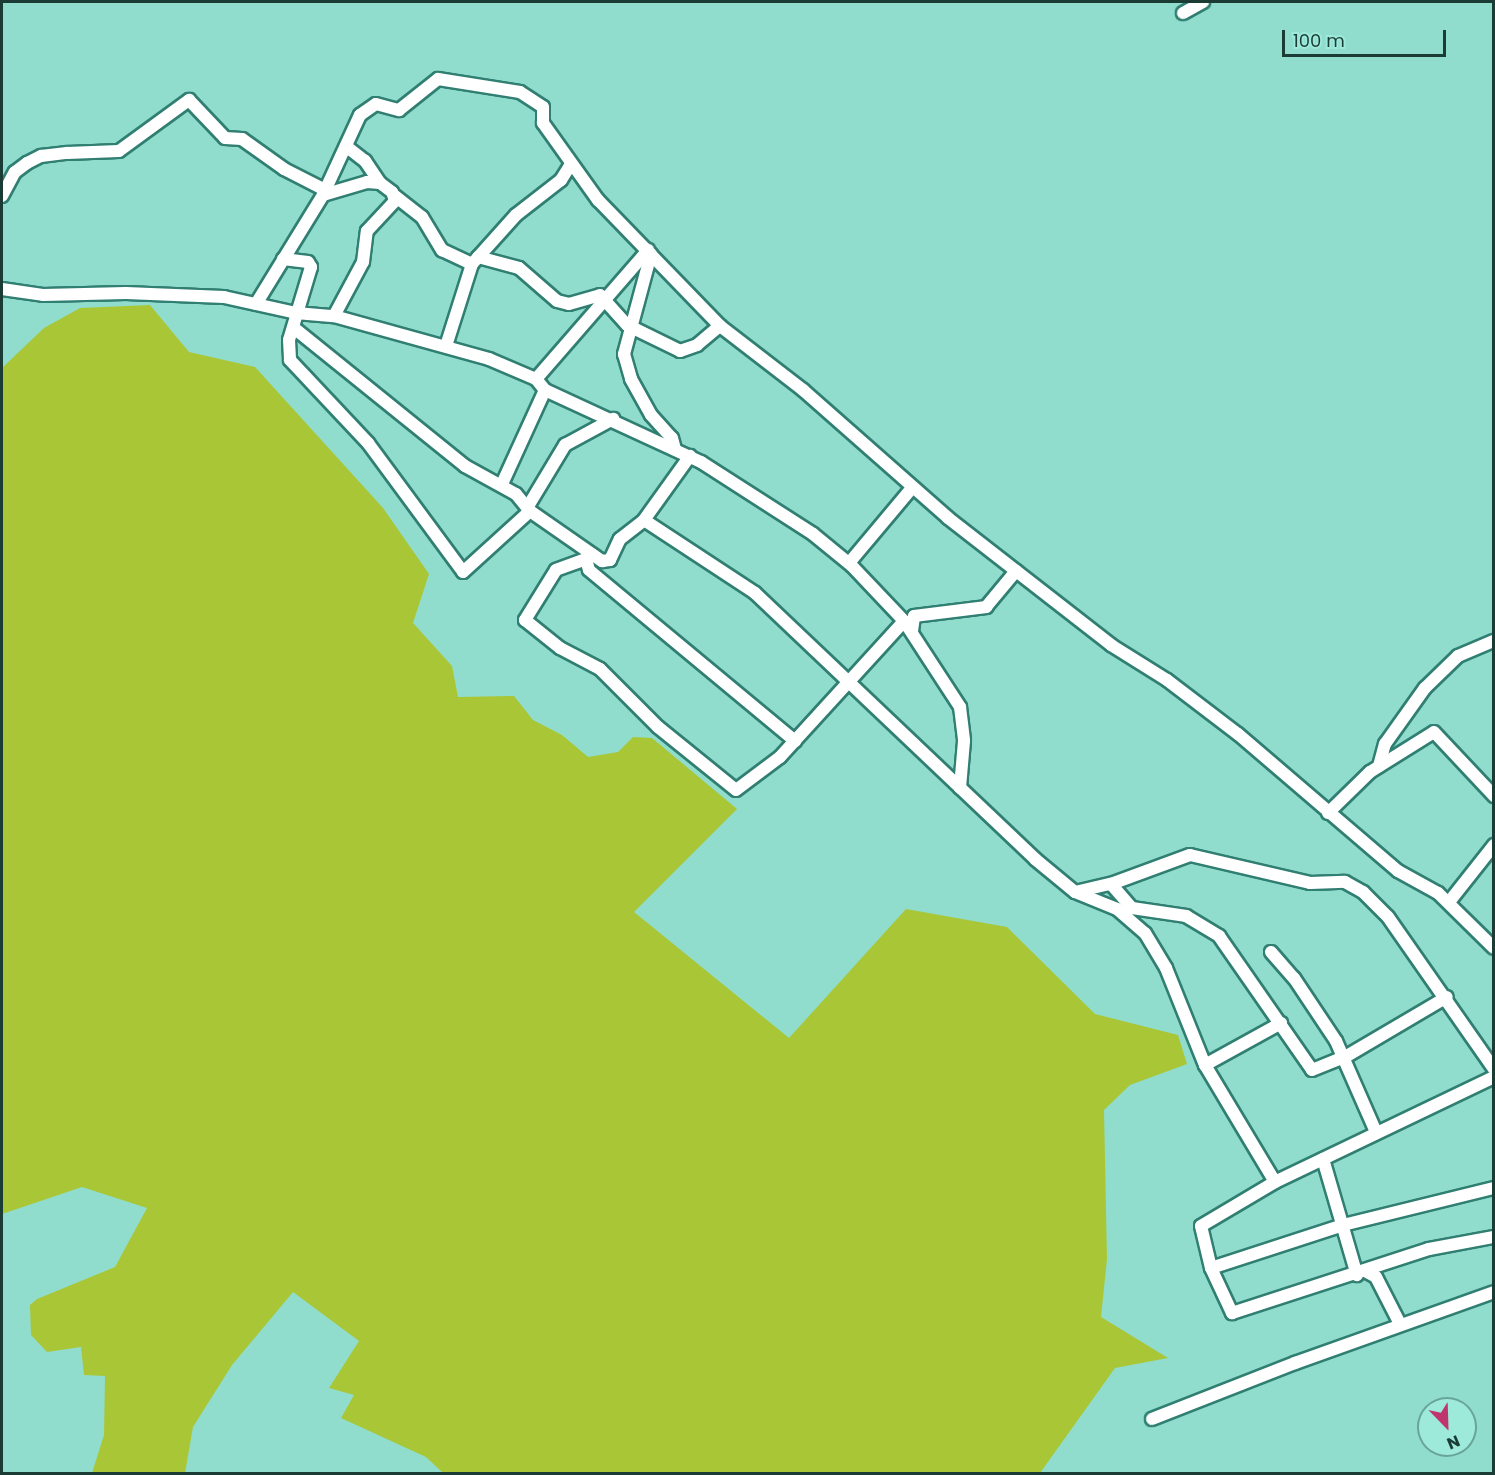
<!DOCTYPE html>
<html>
<head>
<meta charset="utf-8">
<style>
  body { margin:0 }
  #map { position:relative; width:1495px; height:1475px; overflow:hidden; background:#90ddcd; font-family:Poppins,sans-serif }
  div>[style] { position:absolute }
  .green>* { inset:0; background:#a9c636 }
  .roads { filter:drop-shadow(2px 0 #307f72) drop-shadow(-2px 0 #307f72) drop-shadow(0 2px #307f72) drop-shadow(0 -2px #307f72) }
  .minor>* { height:12px; margin:-6px; padding:0 6px; transform-origin:6px; border-radius:6px; background:#fff }
  span { translate:-50% -50%; white-space:nowrap; text-align:center; line-height:1.15; -webkit-text-stroke:4.5px #9deada; paint-order:stroke }
  .frame { position:absolute; inset:0; border:3px solid #1b3b35; pointer-events:none }
  .north { position:absolute; left:1417px; top:1397px; width:60px; height:60px; box-sizing:border-box; background:#9deada; border:2px solid #69a498; border-radius:50%; rotate:157deg; font-size:16px; font-weight:700; line-height:24px; text-align:center; color:#1b3b35 }
  .north::after { content:''; display:block; margin:auto; width:21px; height:27px; background:#c0356e; clip-path:polygon(50% 0,100% 100%,50% 72%,0 100%) }
  .scale { position:absolute; left:1282px; top:30px; width:164px; height:27px; box-sizing:border-box; border:3px solid #1b3b35; border-top:0; padding-left:8px; font-size:18px; line-height:21px; white-space:nowrap; color:#1b3b35; -webkit-text-stroke:4px #9deada; paint-order:stroke }
</style>
</head>
<body>
<div id="map">
  <div class="green">
    <i style="clip-path:polygon(150px 305px,189px 352px,255px 367px,383px 508px,429px 574px,413px 623px,452px 666px,458px 697px,514px 696px,533px 720px,562px 735px,588px 757px,618px 752px,633px 737px,652px 738px,737px 809px,634px 912px,789px 1038px,906px 909px,1007px 927px,1095px 1014px,1178px 1035px,1187px 1064px,1130px 1085px,1104px 1110px,1107px 1259px,1101px 1317px,1168px 1358px,1115px 1368px,1040px 1473px,443px 1473px,426px 1457px,341px 1418px,354px 1395px,329px 1388px,359px 1341px,293px 1292px,232px 1365px,193px 1427px,185px 1473px,92px 1473px,104px 1435px,105px 1376px,84px 1375px,81px 1347px,47px 1352px,31px 1335px,30px 1305px,37px 1299px,115px 1267px,147px 1208px,82px 1187px,2px 1214px,2px 368px,44px 328px,80px 308px)"></i>
  </div>
  <div class="roads">
    <div class="minor">
      <i style="left:1183px;top:13px;width:23px;rotate:-29deg"></i>
      <i style="left:323px;top:195px;width:46px;rotate:-16.5deg"></i>
      <i style="left:367px;top:182px;width:13px;rotate:4deg"></i>
      <i style="left:2px;top:196px;width:27px;rotate:-62deg"></i>
      <i style="left:15px;top:172px;width:15px;rotate:-37deg"></i>
      <i style="left:27px;top:163px;width:16px;rotate:-27deg"></i>
      <i style="left:41px;top:156px;width:26px;rotate:-7deg"></i>
      <i style="left:67px;top:153px;width:52px;rotate:-2.2deg"></i>
      <i style="left:119px;top:151px;width:87px;rotate:-36.1deg"></i>
      <i style="left:189px;top:100px;width:52px;rotate:46.5deg"></i>
      <i style="left:225px;top:138px;width:17px;rotate:3deg"></i>
      <i style="left:242px;top:139px;width:52px;rotate:35.5deg"></i>
      <i style="left:284px;top:169px;width:46px;rotate:27.1deg"></i>
      <i style="left:395px;top:196px;width:34px;rotate:38deg"></i>
      <i style="left:422px;top:217px;width:39px;rotate:59deg"></i>
      <i style="left:442px;top:250px;width:33px;rotate:25deg"></i>
      <i style="left:651px;top:254px;width:104px;rotate:105.1deg"></i>
      <i style="left:624px;top:354px;width:26px;rotate:74deg"></i>
      <i style="left:631px;top:379px;width:41px;rotate:60.9deg"></i>
      <i style="left:651px;top:415px;width:31px;rotate:48deg"></i>
      <i style="left:672px;top:438px;width:11px;rotate:75deg"></i>
      <i style="left:478px;top:257px;width:42px;rotate:15deg"></i>
      <i style="left:519px;top:268px;width:50px;rotate:41deg"></i>
      <i style="left:557px;top:301px;width:12px;rotate:14deg"></i>
      <i style="left:569px;top:304px;width:32px;rotate:-16deg"></i>
      <i style="left:600px;top:295px;width:40px;rotate:48deg"></i>
      <i style="left:627px;top:325px;width:59px;rotate:26.1deg"></i>
      <i style="left:680px;top:351px;width:18px;rotate:-19deg"></i>
      <i style="left:697px;top:345px;width:30px;rotate:-40deg"></i>
      <i style="left:283px;top:259px;width:25px;rotate:7deg"></i>
      <i style="left:308px;top:262px;width:6px;rotate:59deg"></i>
      <i style="left:311px;top:267px;width:76px;rotate:106.8deg"></i>
      <i style="left:289px;top:340px;width:20px;rotate:87deg"></i>
      <i style="left:290px;top:360px;width:114px;rotate:46.8deg"></i>
      <i style="left:368px;top:443px;width:160px;rotate:53.6deg"></i>
      <i style="left:463px;top:572px;width:91px;rotate:-42.3deg"></i>
      <i style="left:2px;top:289px;width:41px;rotate:8.3deg"></i>
      <i style="left:43px;top:295px;width:83px;rotate:-1.4deg"></i>
      <i style="left:126px;top:293px;width:98px;rotate:2.3deg"></i>
      <i style="left:224px;top:297px;width:74px;rotate:12.5deg"></i>
      <i style="left:296px;top:313px;width:38px;rotate:5deg"></i>
      <i style="left:334px;top:316px;width:161px;rotate:15.5deg"></i>
      <i style="left:489px;top:359px;width:51px;rotate:23.1deg"></i>
      <i style="left:536px;top:379px;width:14px;rotate:51deg"></i>
      <i style="left:545px;top:390px;width:172px;rotate:24.8deg"></i>
      <i style="left:701px;top:462px;width:133px;rotate:32.7deg"></i>
      <i style="left:813px;top:534px;width:50px;rotate:39.4deg"></i>
      <i style="left:852px;top:566px;width:76px;rotate:46.6deg"></i>
      <i style="left:904px;top:621px;width:103px;rotate:56.9deg"></i>
      <i style="left:960px;top:707px;width:34px;rotate:83deg"></i>
      <i style="left:964px;top:741px;width:47px;rotate:94.9deg"></i>
      <i style="left:256px;top:304px;width:128px;rotate:-58.4deg"></i>
      <i style="left:323px;top:195px;width:88px;rotate:-65.2deg"></i>
      <i style="left:360px;top:115px;width:19px;rotate:-35deg"></i>
      <i style="left:376px;top:104px;width:24px;rotate:15deg"></i>
      <i style="left:399px;top:110px;width:50px;rotate:-38.5deg"></i>
      <i style="left:438px;top:79px;width:83px;rotate:9deg"></i>
      <i style="left:520px;top:92px;width:27px;rotate:33deg"></i>
      <i style="left:543px;top:107px;width:16px;rotate:90deg"></i>
      <i style="left:543px;top:123px;width:95px;rotate:54.5deg"></i>
      <i style="left:598px;top:200px;width:175px;rotate:45.9deg"></i>
      <i style="left:720px;top:326px;width:105px;rotate:37.6deg"></i>
      <i style="left:803px;top:390px;width:193px;rotate:41.4deg"></i>
      <i style="left:948px;top:518px;width:207px;rotate:37.9deg"></i>
      <i style="left:1111px;top:645px;width:66px;rotate:32deg"></i>
      <i style="left:1167px;top:680px;width:89px;rotate:37.3deg"></i>
      <i style="left:1238px;top:734px;width:211px;rotate:40.6deg"></i>
      <i style="left:1398px;top:871px;width:46px;rotate:28.8deg"></i>
      <i style="left:1438px;top:893px;width:78px;rotate:44.5deg"></i>
      <i style="left:334px;top:316px;width:61px;rotate:-61.8deg"></i>
      <i style="left:363px;top:262px;width:31px;rotate:-83deg"></i>
      <i style="left:367px;top:231px;width:41px;rotate:-47deg"></i>
      <i style="left:395px;top:201px;width:9px;rotate:-108deg"></i>
      <i style="left:392px;top:192px;width:15px;rotate:-143deg"></i>
      <i style="left:380px;top:183px;width:27px;rotate:-124deg"></i>
      <i style="left:365px;top:161px;width:24px;rotate:-142deg"></i>
      <i style="left:294px;top:328px;width:220px;rotate:38.9deg"></i>
      <i style="left:465px;top:466px;width:58px;rotate:28.8deg"></i>
      <i style="left:516px;top:494px;width:22px;rotate:51deg"></i>
      <i style="left:530px;top:511px;width:88px;rotate:34.8deg"></i>
      <i style="left:602px;top:561px;width:8px;rotate:-7deg"></i>
      <i style="left:610px;top:560px;width:23px;rotate:-65deg"></i>
      <i style="left:620px;top:539px;width:31px;rotate:-38deg"></i>
      <i style="left:644px;top:520px;width:79px;rotate:-54.3deg"></i>
      <i style="left:446px;top:346px;width:86px;rotate:-72.4deg"></i>
      <i style="left:472px;top:264px;width:66px;rotate:-48.1deg"></i>
      <i style="left:516px;top:215px;width:57px;rotate:-37.9deg"></i>
      <i style="left:561px;top:180px;width:19px;rotate:-58deg"></i>
      <i style="left:536px;top:379px;width:171px;rotate:-49deg"></i>
      <i style="left:502px;top:484px;width:103px;rotate:-65.4deg"></i>
      <i style="left:527px;top:508px;width:74px;rotate:-58.9deg"></i>
      <i style="left:565px;top:445px;width:55px;rotate:-28.4deg"></i>
      <i style="left:644px;top:520px;width:133px;rotate:33.3deg"></i>
      <i style="left:755px;top:593px;width:386px;rotate:43.5deg"></i>
      <i style="left:1035px;top:859px;width:52px;rotate:39.5deg"></i>
      <i style="left:1075px;top:892px;width:45px;rotate:22deg"></i>
      <i style="left:1117px;top:909px;width:37px;rotate:41deg"></i>
      <i style="left:1145px;top:933px;width:41px;rotate:59deg"></i>
      <i style="left:1166px;top:968px;width:105px;rotate:68.1deg"></i>
      <i style="left:1205px;top:1065px;width:136px;rotate:59.1deg"></i>
      <i style="left:593px;top:555px;width:8px;rotate:150deg"></i>
      <i style="left:586px;top:559px;width:11px;rotate:75deg"></i>
      <i style="left:589px;top:570px;width:268px;rotate:39.7deg"></i>
      <i style="left:586px;top:559px;width:32px;rotate:160deg"></i>
      <i style="left:556px;top:570px;width:59px;rotate:121.8deg"></i>
      <i style="left:525px;top:620px;width:45px;rotate:38.7deg"></i>
      <i style="left:560px;top:648px;width:45px;rotate:27.7deg"></i>
      <i style="left:600px;top:669px;width:82px;rotate:45deg"></i>
      <i style="left:658px;top:727px;width:100px;rotate:38.9deg"></i>
      <i style="left:736px;top:790px;width:55px;rotate:-36.9deg"></i>
      <i style="left:780px;top:757px;width:184px;rotate:-47.6deg"></i>
      <i style="left:849px;top:563px;width:98px;rotate:-50deg"></i>
      <i style="left:912px;top:631px;width:15px;rotate:-82deg"></i>
      <i style="left:914px;top:616px;width:73px;rotate:-7.1deg"></i>
      <i style="left:986px;top:607px;width:47px;rotate:-50.2deg"></i>
      <i style="left:1379px;top:766px;width:23px;rotate:-75deg"></i>
      <i style="left:1385px;top:744px;width:69px;rotate:-54.5deg"></i>
      <i style="left:1425px;top:688px;width:46px;rotate:-44.1deg"></i>
      <i style="left:1458px;top:656px;width:39px;rotate:-23deg"></i>
      <i style="left:1328px;top:813px;width:59px;rotate:-44.3deg"></i>
      <i style="left:1370px;top:772px;width:75px;rotate:-32deg"></i>
      <i style="left:1434px;top:732px;width:88px;rotate:46.8deg"></i>
      <i style="left:1111px;top:884px;width:32px;rotate:49deg"></i>
      <i style="left:1132px;top:908px;width:55px;rotate:8.4deg"></i>
      <i style="left:1186px;top:916px;width:39px;rotate:31deg"></i>
      <i style="left:1219px;top:936px;width:163px;rotate:55.2deg"></i>
      <i style="left:1312px;top:1070px;width:35px;rotate:-22deg"></i>
      <i style="left:1345px;top:1057px;width:118px;rotate:-30.5deg"></i>
      <i style="left:1075px;top:892px;width:37px;rotate:-13deg"></i>
      <i style="left:1111px;top:884px;width:84px;rotate:-20.2deg"></i>
      <i style="left:1190px;top:855px;width:123px;rotate:13.1deg"></i>
      <i style="left:1310px;top:883px;width:35px;rotate:-2deg"></i>
      <i style="left:1345px;top:882px;width:21px;rotate:29deg"></i>
      <i style="left:1363px;top:892px;width:35px;rotate:45deg"></i>
      <i style="left:1388px;top:917px;width:185px;rotate:55.1deg"></i>
      <i style="left:1449px;top:902px;width:73px;rotate:-51.7deg"></i>
      <i style="left:1271px;top:952px;width:35px;rotate:49deg"></i>
      <i style="left:1294px;top:978px;width:76px;rotate:56.3deg"></i>
      <i style="left:1336px;top:1041px;width:99px;rotate:66.3deg"></i>
      <i style="left:1205px;top:1065px;width:87px;rotate:-28.9deg"></i>
      <i style="left:1494px;top:1077px;width:243px;rotate:154.4deg"></i>
      <i style="left:1275px;top:1182px;width:86px;rotate:149.3deg"></i>
      <i style="left:1201px;top:1226px;width:43px;rotate:76.6deg"></i>
      <i style="left:1211px;top:1268px;width:50px;rotate:65deg"></i>
      <i style="left:1232px;top:1313px;width:207px;rotate:-18deg"></i>
      <i style="left:1429px;top:1249px;width:66px;rotate:-10.5deg"></i>
      <i style="left:1323px;top:1159px;width:121px;rotate:73.7deg"></i>
      <i style="left:1211px;top:1268px;width:139px;rotate:-18deg"></i>
      <i style="left:1343px;top:1225px;width:155px;rotate:-13.8deg"></i>
      <i style="left:1367px;top:1272px;width:10px;rotate:29deg"></i>
      <i style="left:1376px;top:1277px;width:53px;rotate:62.9deg"></i>
      <i style="left:1152px;top:1419px;width:154px;rotate:-21.4deg"></i>
      <i style="left:1295px;top:1363px;width:211px;rotate:-19.6deg"></i>
    </div>
  </div>
  <div class="frame"></div>
  <div class="north">N</div>
  <div class="scale">100 m</div>
</div>
</body>
</html>
